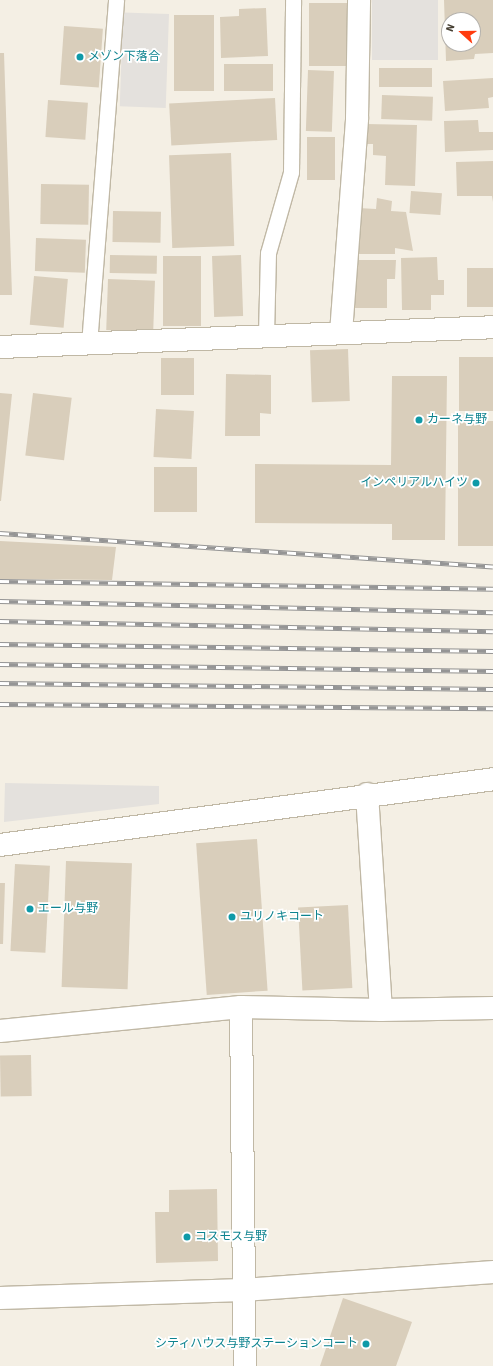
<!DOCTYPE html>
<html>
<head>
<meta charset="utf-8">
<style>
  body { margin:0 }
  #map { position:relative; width:493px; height:1366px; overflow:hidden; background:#f4efe4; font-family:"Source Sans 3","Noto Sans JP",sans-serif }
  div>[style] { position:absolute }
  .parking>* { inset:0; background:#e4e1dd; transform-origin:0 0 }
  .building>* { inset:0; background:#d9cebb; transform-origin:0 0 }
  .roads { filter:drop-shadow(1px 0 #c0b8a5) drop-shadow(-1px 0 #c0b8a5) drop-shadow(0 1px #c0b8a5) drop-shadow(0 -1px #c0b8a5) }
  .service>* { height:15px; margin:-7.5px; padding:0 7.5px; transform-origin:7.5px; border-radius:7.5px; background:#fff }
  .minor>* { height:22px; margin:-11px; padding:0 11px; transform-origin:11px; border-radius:11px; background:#fff }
  .rail>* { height:4.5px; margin-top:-2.25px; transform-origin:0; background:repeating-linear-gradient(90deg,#fff 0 9px,#959595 0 18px); box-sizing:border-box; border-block:1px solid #959595 }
  .dots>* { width:11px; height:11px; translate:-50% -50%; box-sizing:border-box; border:2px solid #fff; border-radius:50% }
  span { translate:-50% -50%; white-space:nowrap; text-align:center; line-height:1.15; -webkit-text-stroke:3.5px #fff; paint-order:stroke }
  .culture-label { font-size:12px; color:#0d838f }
  .left { translate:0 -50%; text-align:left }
  .right { translate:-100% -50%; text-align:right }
  .north { position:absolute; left:441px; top:12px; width:40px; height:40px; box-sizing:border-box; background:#fff; border:1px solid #b5b2ad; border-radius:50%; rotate:291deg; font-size:11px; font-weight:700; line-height:16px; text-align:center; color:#463f33 }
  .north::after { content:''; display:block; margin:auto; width:14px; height:18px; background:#ff3b0f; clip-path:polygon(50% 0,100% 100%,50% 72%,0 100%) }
</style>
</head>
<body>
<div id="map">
  <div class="parking">
    <i style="left:372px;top:0;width:66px;height:60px"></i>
    <i style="left:169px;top:14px;width:94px;height:46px;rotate:92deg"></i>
    <i style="clip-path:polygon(5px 783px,159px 786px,159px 804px,4px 822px)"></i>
  </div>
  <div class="building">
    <i style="clip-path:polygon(evenodd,444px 0,493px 0,493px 53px,475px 54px,474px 59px,446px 61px,444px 0,449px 20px,473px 20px,473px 44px,449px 44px,449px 20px)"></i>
    <i style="left:309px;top:3px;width:38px;height:63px"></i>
    <i style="clip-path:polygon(266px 8px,268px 56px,221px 58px,220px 17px,239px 16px,239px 9px)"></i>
    <i style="left:174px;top:15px;width:40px;height:76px"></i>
    <i style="left:64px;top:26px;width:39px;height:59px;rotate:4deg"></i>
    <i style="clip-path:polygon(0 53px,4px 53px,12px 295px,0 295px)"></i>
    <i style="left:273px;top:64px;width:27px;height:49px;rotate:90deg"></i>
    <i style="left:432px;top:68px;width:19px;height:53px;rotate:90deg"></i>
    <i style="left:308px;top:70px;width:26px;height:61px;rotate:2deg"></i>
    <i style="clip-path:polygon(493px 78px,493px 97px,488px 98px,489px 108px,445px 111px,443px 81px)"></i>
    <i style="left:382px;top:95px;width:51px;height:24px;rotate:2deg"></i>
    <i style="left:275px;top:98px;width:42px;height:106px;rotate:87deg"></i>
    <i style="left:48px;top:100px;width:40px;height:37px;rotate:4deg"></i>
    <i style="clip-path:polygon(478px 120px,479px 132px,493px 132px,493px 150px,445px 152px,444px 121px)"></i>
    <i style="clip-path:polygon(366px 124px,417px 125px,415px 186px,385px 185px,386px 156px,373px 155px,373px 144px,366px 144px)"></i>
    <i style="left:307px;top:137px;width:28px;height:43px"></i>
    <i style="left:231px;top:153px;width:93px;height:62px;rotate:88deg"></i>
    <i style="clip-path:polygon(493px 161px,493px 202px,492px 196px,457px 196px,456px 162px)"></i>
    <i style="left:41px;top:184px;width:48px;height:40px;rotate:1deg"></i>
    <i style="left:411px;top:191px;width:31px;height:22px;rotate:4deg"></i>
    <i style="clip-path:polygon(377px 198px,392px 201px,391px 211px,406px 212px,413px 251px,395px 248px,395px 254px,356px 254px,358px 208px,376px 209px)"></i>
    <i style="left:113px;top:211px;width:48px;height:31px;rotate:1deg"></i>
    <i style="left:36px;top:238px;width:50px;height:33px;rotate:2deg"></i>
    <i style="left:110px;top:255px;width:47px;height:18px;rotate:1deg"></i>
    <i style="left:241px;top:255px;width:61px;height:29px;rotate:88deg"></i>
    <i style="left:163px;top:256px;width:38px;height:70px"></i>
    <i style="clip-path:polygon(437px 257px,438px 280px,444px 280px,444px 295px,431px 295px,431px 310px,402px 310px,401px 258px)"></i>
    <i style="clip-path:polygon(354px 260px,396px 260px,395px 279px,387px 279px,387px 308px,354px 308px)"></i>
    <i style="left:493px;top:268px;width:39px;height:26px;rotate:90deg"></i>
    <i style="left:34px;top:276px;width:34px;height:49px;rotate:5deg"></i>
    <i style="left:108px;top:279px;width:47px;height:51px;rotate:2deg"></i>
    <i style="left:348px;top:349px;width:52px;height:38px;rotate:88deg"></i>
    <i style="left:493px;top:357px;width:54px;height:34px;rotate:90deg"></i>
    <i style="left:161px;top:358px;width:33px;height:37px"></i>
    <i style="clip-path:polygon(226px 374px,271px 375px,271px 414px,260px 413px,260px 436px,225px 436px)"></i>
    <i style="clip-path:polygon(392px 376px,447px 376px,445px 540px,392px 540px,392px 524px,255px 523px,255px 464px,391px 465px)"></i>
    <i style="clip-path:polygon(0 393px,12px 394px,1px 501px,0 501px)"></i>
    <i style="left:33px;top:393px;width:39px;height:63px;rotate:7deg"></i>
    <i style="left:156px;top:409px;width:38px;height:48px;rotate:3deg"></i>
    <i style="left:458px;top:421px;width:35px;height:125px"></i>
    <i style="left:154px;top:467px;width:43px;height:45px"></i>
    <i style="clip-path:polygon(0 541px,116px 547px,112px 580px,0 579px)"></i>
    <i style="left:257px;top:839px;width:152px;height:61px;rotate:86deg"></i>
    <i style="left:66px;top:861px;width:66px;height:126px;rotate:2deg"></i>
    <i style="left:15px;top:864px;width:35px;height:87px;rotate:3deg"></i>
    <i style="clip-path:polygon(0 883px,5px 883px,3px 944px,0 944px)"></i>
    <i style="left:348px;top:905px;width:83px;height:50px;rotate:87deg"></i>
    <i style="left:31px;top:1055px;width:41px;height:31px;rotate:89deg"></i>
    <i style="clip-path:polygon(217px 1189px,218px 1261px,156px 1263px,155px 1212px,169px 1212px,169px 1190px)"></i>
    <i style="clip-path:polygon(343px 1298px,412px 1322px,396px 1366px,320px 1366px)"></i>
  </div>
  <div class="roads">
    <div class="service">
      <i style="left:266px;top:335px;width:82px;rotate:-88.6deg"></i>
      <i style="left:268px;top:253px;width:84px;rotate:-74.1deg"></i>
      <i style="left:291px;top:172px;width:172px;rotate:-89.3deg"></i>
      <i style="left:89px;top:344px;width:345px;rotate:-85.5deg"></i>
    </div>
    <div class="minor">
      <i style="left:341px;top:333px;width:216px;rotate:-85.7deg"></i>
      <i style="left:357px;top:118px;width:118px;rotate:-89deg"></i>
      <i style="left:0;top:347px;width:493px;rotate:-2.3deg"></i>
      <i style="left:367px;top:794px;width:216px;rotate:86.3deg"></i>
      <i style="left:0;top:845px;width:497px;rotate:-7.6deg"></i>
      <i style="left:241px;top:1007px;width:359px;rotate:89.4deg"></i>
      <i style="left:0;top:1031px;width:242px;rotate:-5.7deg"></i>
      <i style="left:241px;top:1007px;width:140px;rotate:1.2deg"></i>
      <i style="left:381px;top:1010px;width:112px;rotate:-1deg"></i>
      <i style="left:0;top:1298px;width:243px;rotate:-1.9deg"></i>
      <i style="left:243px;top:1290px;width:251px;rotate:-4.1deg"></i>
    </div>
  </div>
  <div class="rail">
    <i style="left:0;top:533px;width:494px;rotate:3.9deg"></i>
    <i style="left:0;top:581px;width:493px;rotate:0.9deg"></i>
    <i style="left:0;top:601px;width:493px;rotate:1.3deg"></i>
    <i style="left:0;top:621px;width:493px;rotate:1.2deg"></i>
    <i style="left:0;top:644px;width:493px;rotate:0.8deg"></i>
    <i style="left:0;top:664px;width:493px;rotate:0.8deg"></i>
    <i style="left:0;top:683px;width:493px;rotate:0.7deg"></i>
    <i style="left:0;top:704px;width:493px;rotate:0.5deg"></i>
  </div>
  <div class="dots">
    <i style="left:80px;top:57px;background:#0f9aa8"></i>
    <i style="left:419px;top:420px;background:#0f9aa8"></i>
    <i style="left:476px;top:483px;background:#0f9aa8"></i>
    <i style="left:30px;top:909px;background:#0f9aa8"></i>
    <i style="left:232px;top:917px;background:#0f9aa8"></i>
    <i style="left:187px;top:1237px;background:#0f9aa8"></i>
    <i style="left:366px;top:1344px;background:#0f9aa8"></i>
  </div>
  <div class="culture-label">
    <span class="left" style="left:88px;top:57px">メゾン下落合</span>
    <span class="left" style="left:427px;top:420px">カーネ与野</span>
    <span class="right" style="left:468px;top:483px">インペリアルハイツ</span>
    <span class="left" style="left:38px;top:909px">エール与野</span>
    <span class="left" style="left:240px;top:917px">ユリノキコート</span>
    <span class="left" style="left:195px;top:1237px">コスモス与野</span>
    <span class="right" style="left:358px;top:1344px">シティハウス与野ステーションコート</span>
  </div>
  <div class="north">N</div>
</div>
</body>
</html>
